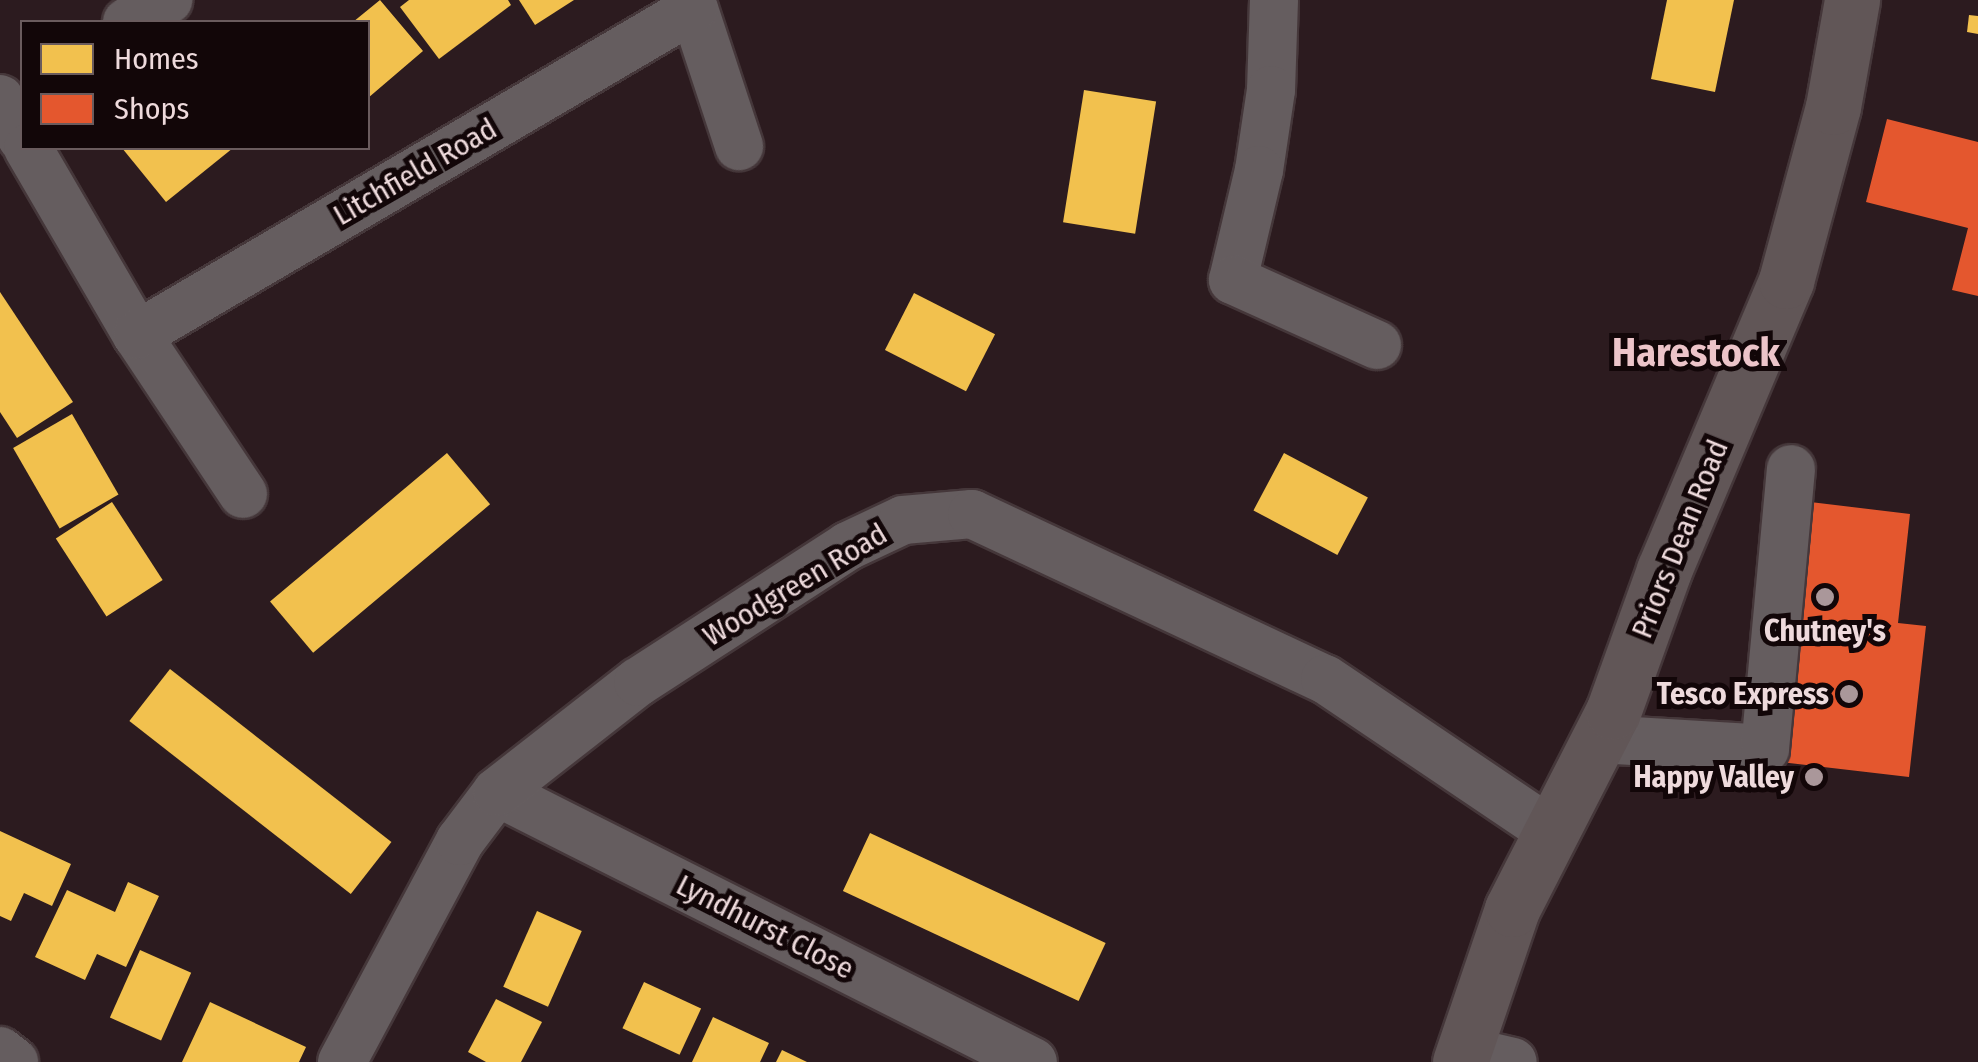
<!DOCTYPE html>
<html>
<head>
<meta charset="utf-8">
<style>
  body { margin:0 }
  #map { position:relative; width:1978px; height:1062px; overflow:hidden; background:#2c1b1f; font-family:"Fira Sans Condensed",sans-serif }
  div>[style] { position:absolute }
  .homes>* { inset:0; background:#f2c14e; transform-origin:0 0 }
  .shops>* { inset:0; background:#e4572e }
  .roads { filter:drop-shadow(2px 0 #45373a) drop-shadow(-2px 0 #45373a) drop-shadow(0 2px #45373a) drop-shadow(0 -2px #45373a) }
  .street>* { height:48px; margin:-24px; padding:0 24px; transform-origin:24px; border-radius:24px; background:#655d5f }
  .secondary>* { height:55px; margin:-27.5px; padding:0 27.5px; transform-origin:27.5px; border-radius:27.5px; background:#615657 }
  .dots>* { width:28px; height:28px; translate:-50% -50%; box-sizing:border-box; border:5px solid #120608; border-radius:50% }
  span { translate:-50% -50%; white-space:nowrap; text-align:center; line-height:1.15; -webkit-text-stroke:10px #120608; paint-order:stroke }
  .street-label { font-size:30px; color:#eedadc }
  .poi-label { font-size:30px; color:#eedadc; font-weight:700 }
  .right { translate:-100% -50%; text-align:right }
  .district-label { font-size:40px; color:#ecc4c9; font-weight:700 }
  .legend { position:absolute; left:20px; top:20px; width:350px; height:130px; box-sizing:border-box; background:#120608; border:2px solid #6a5b5d; margin:0; padding:12px 18px; list-style:none; font-size:30px; color:#eedadc }
  .legend li { display:flex; align-items:center; gap:20px; height:50px }
  .legend b { width:50px; border:2px solid #6a5b5d }
</style>
</head>
<body>
<div id="map">
  <div class="homes">
    <i style="clip-path:polygon(380px 0,423px 51px,368px 98px,368px 22px,353px 22px)"></i>
    <i style="clip-path:polygon(409px 0,508px 0,511px 5px,439px 59px,400px 7px)"></i>
    <i style="clip-path:polygon(519px 0,574px 0,535px 25px)"></i>
    <i style="clip-path:polygon(1667px 0,1734px 0,1715px 92px,1651px 79px)"></i>
    <i style="clip-path:polygon(1969px 15px,1978px 16px,1978px 34px,1967px 32px)"></i>
    <i style="left:1084px;top:90px;width:73px;height:134px;rotate:9deg"></i>
    <i style="clip-path:polygon(122px 148px,233px 148px,166px 202px)"></i>
    <i style="clip-path:polygon(0 292px,73px 402px,17px 438px,0 412px)"></i>
    <i style="left:914px;top:293px;width:91px;height:64px;rotate:27deg"></i>
    <i style="left:72px;top:414px;width:93px;height:68px;rotate:60deg"></i>
    <i style="left:447px;top:453px;width:67px;height:231px;rotate:50deg"></i>
    <i style="left:1284px;top:453px;width:95px;height:65px;rotate:28deg"></i>
    <i style="left:112px;top:502px;width:93px;height:67px;rotate:57deg"></i>
    <i style="left:170px;top:669px;width:281px;height:66px;rotate:38deg"></i>
    <i style="clip-path:polygon(0 831px,71px 864px,52px 906px,24px 893px,11px 921px,0 916px)"></i>
    <i style="left:870px;top:833px;width:260px;height:64px;rotate:25deg"></i>
    <i style="clip-path:polygon(128px 882px,159px 896px,126px 967px,97px 954px,85px 980px,35px 957px,67px 890px,115px 912px)"></i>
    <i style="left:537px;top:911px;width:49px;height:83px;rotate:24deg"></i>
    <i style="left:140px;top:950px;width:56px;height:74px;rotate:24deg"></i>
    <i style="left:644px;top:982px;width:63px;height:51px;rotate:25deg"></i>
    <i style="clip-path:polygon(496px 999px,542px 1022px,521px 1062px,486px 1062px,468px 1052px)"></i>
    <i style="clip-path:polygon(210px 1002px,306px 1047px,299px 1062px,182px 1062px)"></i>
    <i style="clip-path:polygon(713px 1017px,769px 1043px,760px 1062px,692px 1062px)"></i>
    <i style="clip-path:polygon(782px 1050px,807px 1062px,776px 1062px)"></i>
  </div>
  <div class="shops">
    <i style="clip-path:polygon(1887px 119px,1978px 142px,1978px 296px,1952px 290px,1968px 228px,1866px 202px)"></i>
    <i style="clip-path:polygon(1802px 501px,1910px 514px,1898px 623px,1926px 626px,1909px 777px,1772px 761px)"></i>
  </div>
  <div class="roads">
    <div class="street">
      <i style="left:691px;top:0;width:154px;rotate:71.8deg"></i>
      <i style="left:1274px;top:0;width:90px;rotate:91.9deg"></i>
      <i style="left:1271px;top:90px;width:81px;rotate:98.5deg"></i>
      <i style="left:1259px;top:170px;width:113px;rotate:103.3deg"></i>
      <i style="left:1233px;top:280px;width:158px;rotate:24.3deg"></i>
      <i style="left:127px;top:22px;width:47px;rotate:-28.2deg"></i>
      <i style="left:0;top:99px;width:45px;rotate:60.6deg"></i>
      <i style="left:28px;top:148px;width:216px;rotate:59.8deg"></i>
      <i style="left:137px;top:335px;width:191px;rotate:56.3deg"></i>
      <i style="left:137px;top:335px;width:645px;rotate:-30.38deg"></i>
      <i style="left:1598px;top:739px;width:167px;rotate:3.4deg"></i>
      <i style="left:1765px;top:749px;width:281px;rotate:-84.7deg"></i>
      <i style="left:497px;top:792px;width:600px;rotate:26.74deg"></i>
      <i style="left:1462px;top:1050px;width:52px;rotate:13.2deg"></i>
      <i style="left:0;top:1051px;width:18px;rotate:38deg"></i>
      <i style="left:342px;top:1062px;width:251px;rotate:-61.9deg"></i>
      <i style="left:460px;top:841px;width:61px;rotate:-52.9deg"></i>
      <i style="left:497px;top:792px;width:179px;rotate:-38deg"></i>
      <i style="left:638px;top:682px;width:250px;rotate:-32.9deg"></i>
      <i style="left:848px;top:546px;width:61px;rotate:-25.3deg"></i>
      <i style="left:903px;top:520px;width:69px;rotate:-5deg"></i>
      <i style="left:972px;top:514px;width:390px;rotate:25.1deg"></i>
      <i style="left:1325px;top:679px;width:270px;rotate:34deg"></i>
    </div>
    <div class="secondary">
      <i style="left:1460px;top:1062px;width:162px;rotate:-71.2deg"></i>
      <i style="left:1512px;top:909px;width:221px;rotate:-62.9deg"></i>
      <i style="left:1613px;top:712px;width:151px;rotate:-70.2deg"></i>
      <i style="left:1664px;top:570px;width:314px;rotate:-67.1deg"></i>
      <i style="left:1786px;top:281px;width:180px;rotate:-74.9deg"></i>
      <i style="left:1833px;top:107px;width:109px;rotate:-79.9deg"></i>
    </div>
  </div>
  <div class="dots">
    <i style="left:1825px;top:597px;background:#aa979a"></i>
    <i style="left:1849px;top:694px;background:#aa979a"></i>
    <i style="left:1814px;top:777px;background:#aa979a"></i>
  </div>
  <div class="street-label">
    <span style="left:415px;top:172px;rotate:-30deg">Litchfield Road</span>
    <span style="left:1680px;top:539px;rotate:-68deg">Priors Dean Road</span>
    <span style="left:795px;top:585px;rotate:-31deg">Woodgreen Road</span>
    <span style="left:765px;top:927px;rotate:27deg">Lyndhurst Close</span>
  </div>
  <div class="poi-label">
    <span style="left:1825px;top:631px">Chutney's</span>
    <span class="right" style="left:1829px;top:694px">Tesco Express</span>
    <span class="right" style="left:1794px;top:777px">Happy Valley</span>
  </div>
  <div class="district-label">
    <span style="left:1696px;top:353px">Harestock</span>
  </div>
  <ul class="legend">
  <li><b style="height:28px;background:#f2c14e"></b>Homes</li>
  <li><b style="height:28px;background:#e4572e"></b>Shops</li>
  </ul>
</div>
</body>
</html>
